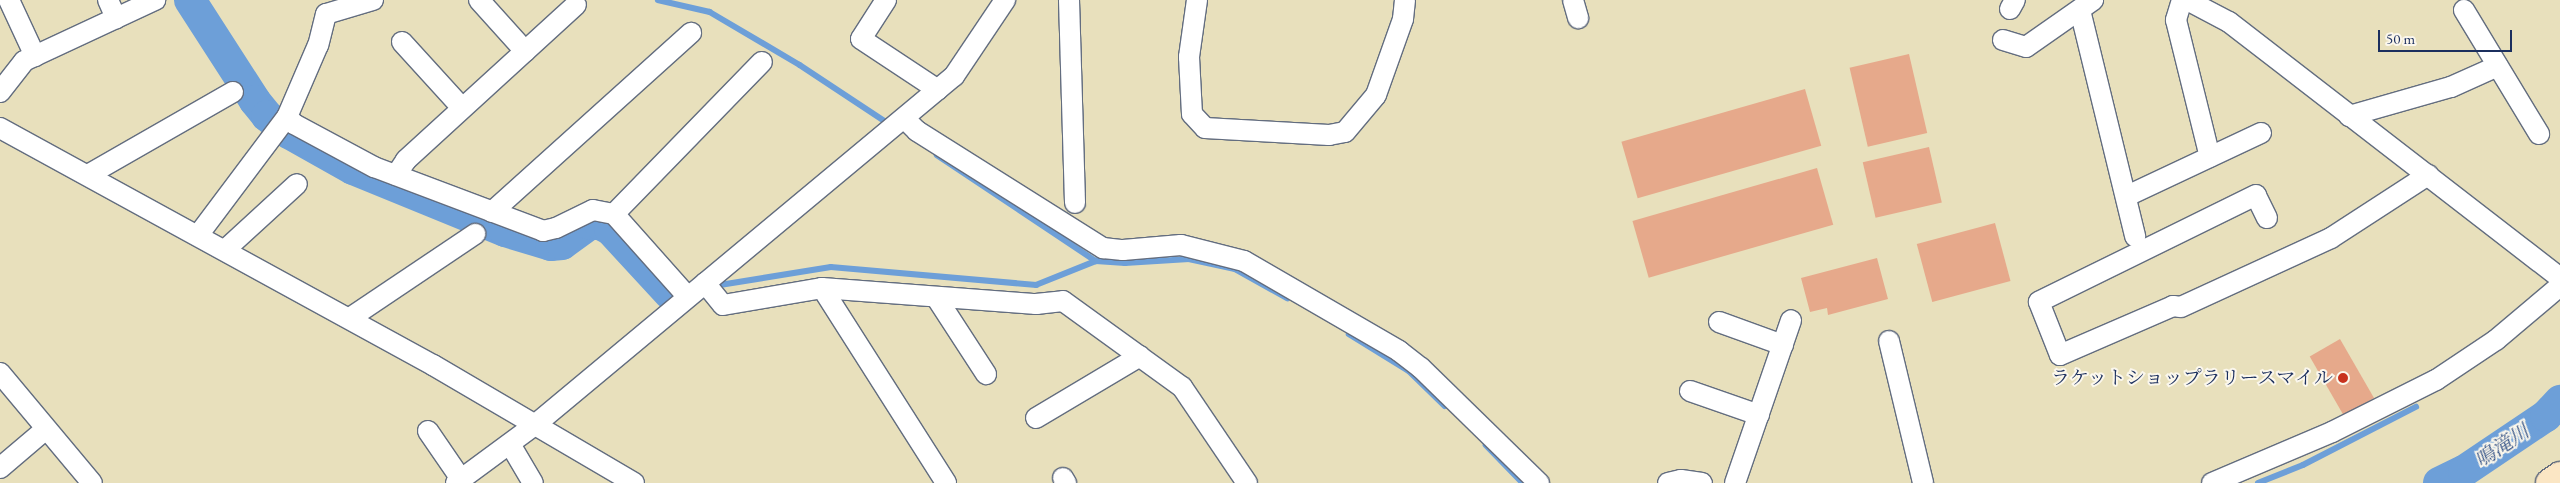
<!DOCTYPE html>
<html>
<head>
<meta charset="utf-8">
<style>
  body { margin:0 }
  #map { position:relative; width:2560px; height:483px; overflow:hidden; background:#e8e0bc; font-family:"EB Garamond","Noto Serif JP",serif }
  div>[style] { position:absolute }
  .stream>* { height:5.5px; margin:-2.75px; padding:0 2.75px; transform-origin:2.75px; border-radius:2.75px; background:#6d9fd8 }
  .river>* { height:32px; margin:-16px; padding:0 16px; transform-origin:16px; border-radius:16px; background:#6d9fd8 }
  .building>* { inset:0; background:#e6a98b; transform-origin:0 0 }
  .roads { filter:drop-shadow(1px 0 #636d7f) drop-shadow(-1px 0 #636d7f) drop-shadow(0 1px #636d7f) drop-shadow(0 -1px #636d7f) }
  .minor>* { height:20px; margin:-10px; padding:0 10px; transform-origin:10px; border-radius:10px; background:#fff }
  .secondary>* { height:28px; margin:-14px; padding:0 14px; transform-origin:14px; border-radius:14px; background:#fbe6c4 }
  .dots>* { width:14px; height:14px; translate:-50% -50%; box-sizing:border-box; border:2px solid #fbf7ec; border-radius:50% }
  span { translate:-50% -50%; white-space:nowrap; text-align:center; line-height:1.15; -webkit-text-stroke:4px #fbf7ec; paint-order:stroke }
  .poi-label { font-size:19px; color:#1b2f5e }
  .right { translate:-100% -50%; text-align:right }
  .water-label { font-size:20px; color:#385689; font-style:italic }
  .scale { position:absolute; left:2378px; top:30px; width:134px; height:22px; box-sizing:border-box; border:2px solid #1b2f5e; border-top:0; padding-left:6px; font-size:15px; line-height:18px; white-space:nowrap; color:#1b2f5e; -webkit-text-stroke:4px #fbf7ec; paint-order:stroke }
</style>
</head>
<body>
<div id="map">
  <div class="stream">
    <i style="left:658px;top:0;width:53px;rotate:13deg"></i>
    <i style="left:710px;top:12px;width:104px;rotate:30.5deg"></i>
    <i style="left:800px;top:65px;width:107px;rotate:33.5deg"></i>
    <i style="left:937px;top:155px;width:191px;rotate:33.7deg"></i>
    <i style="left:1096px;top:261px;width:29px;rotate:4deg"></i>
    <i style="left:1125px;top:263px;width:64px;rotate:-3.6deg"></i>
    <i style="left:1189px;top:259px;width:47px;rotate:12.3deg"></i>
    <i style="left:1235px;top:269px;width:60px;rotate:29.1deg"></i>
    <i style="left:720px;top:285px;width:112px;rotate:-9.2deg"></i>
    <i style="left:831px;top:267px;width:206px;rotate:5deg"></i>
    <i style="left:1036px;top:285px;width:65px;rotate:-21.8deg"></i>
    <i style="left:1349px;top:334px;width:70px;rotate:31.7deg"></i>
    <i style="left:1409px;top:371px;width:50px;rotate:44.2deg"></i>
    <i style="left:1486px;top:445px;width:53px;rotate:45.8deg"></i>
    <i style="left:2258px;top:483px;width:48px;rotate:-21.8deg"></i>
    <i style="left:2303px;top:465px;width:127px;rotate:-27.2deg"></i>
  </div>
  <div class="river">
    <i style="left:190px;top:0;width:120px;rotate:57.2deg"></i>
    <i style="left:255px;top:101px;width:19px;rotate:51deg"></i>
    <i style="left:267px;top:116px;width:28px;rotate:38deg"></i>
    <i style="left:289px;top:133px;width:73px;rotate:29.4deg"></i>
    <i style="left:353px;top:169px;width:164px;rotate:22.2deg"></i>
    <i style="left:505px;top:231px;width:48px;rotate:16.9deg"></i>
    <i style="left:551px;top:245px;width:11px;rotate:-5deg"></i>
    <i style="left:562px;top:244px;width:34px;rotate:-36deg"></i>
    <i style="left:590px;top:224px;width:10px"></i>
    <i style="left:600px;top:224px;width:11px;rotate:27deg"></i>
    <i style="left:610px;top:229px;width:88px;rotate:47.3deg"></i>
    <i style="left:2439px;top:483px;width:28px;rotate:-26deg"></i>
    <i style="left:2464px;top:471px;width:99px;rotate:-33.9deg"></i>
    <i style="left:2546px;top:416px;width:21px;rotate:-47deg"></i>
  </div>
  <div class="building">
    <i style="left:1909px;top:54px;width:81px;height:61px;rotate:77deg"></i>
    <i style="left:1805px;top:89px;width:59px;height:191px;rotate:74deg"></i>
    <i style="left:1929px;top:147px;width:57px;height:68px;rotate:77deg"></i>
    <i style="left:1817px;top:168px;width:59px;height:192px;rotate:74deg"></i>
    <i style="left:1995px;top:223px;width:60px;height:81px;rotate:75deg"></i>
    <i style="clip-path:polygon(1877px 258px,1888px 299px,1828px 315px,1827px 308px,1810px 312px,1801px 278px)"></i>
    <i style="left:2340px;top:339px;width:68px;height:35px;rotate:60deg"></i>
  </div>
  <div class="roads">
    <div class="minor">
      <i style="left:9px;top:0;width:62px;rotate:65.1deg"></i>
      <i style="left:108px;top:0;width:20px;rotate:66deg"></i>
      <i style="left:373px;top:0;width:49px;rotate:163.4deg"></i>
      <i style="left:326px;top:14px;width:32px;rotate:104deg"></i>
      <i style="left:318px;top:45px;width:78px;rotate:113.3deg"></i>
      <i style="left:287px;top:117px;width:10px;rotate:45deg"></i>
      <i style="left:294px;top:124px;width:91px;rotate:28.3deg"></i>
      <i style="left:374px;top:167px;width:181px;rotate:20.7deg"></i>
      <i style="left:543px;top:231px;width:13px;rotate:-13deg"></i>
      <i style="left:556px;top:228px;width:41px;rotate:-25.9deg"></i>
      <i style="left:593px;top:210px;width:21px;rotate:11deg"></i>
      <i style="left:614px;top:214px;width:110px;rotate:48.3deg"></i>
      <i style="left:479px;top:0;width:69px;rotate:48deg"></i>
      <i style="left:886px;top:0;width:46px;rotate:122.7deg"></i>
      <i style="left:861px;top:39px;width:92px;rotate:33.5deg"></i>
      <i style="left:1069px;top:0;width:203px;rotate:88.3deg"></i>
      <i style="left:1197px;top:0;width:58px;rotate:98deg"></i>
      <i style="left:1189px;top:57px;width:57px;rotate:87deg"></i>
      <i style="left:1192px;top:114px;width:19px;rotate:47deg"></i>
      <i style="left:1205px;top:128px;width:124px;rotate:3.2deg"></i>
      <i style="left:1329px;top:135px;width:16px;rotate:-11deg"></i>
      <i style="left:1345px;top:132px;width:48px;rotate:-50deg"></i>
      <i style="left:1376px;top:95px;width:81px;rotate:-70.4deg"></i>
      <i style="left:1403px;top:19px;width:19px;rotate:-84deg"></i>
      <i style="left:1573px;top:0;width:19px;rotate:74deg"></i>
      <i style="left:2182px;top:0;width:21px;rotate:107deg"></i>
      <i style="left:2176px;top:20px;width:141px;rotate:76.1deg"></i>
      <i style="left:2187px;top:0;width:47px;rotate:27.6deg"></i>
      <i style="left:2229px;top:22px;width:418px;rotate:37.7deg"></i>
      <i style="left:2010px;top:9px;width:10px;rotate:-61deg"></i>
      <i style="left:2080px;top:10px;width:233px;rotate:76.3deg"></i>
      <i style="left:2464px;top:10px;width:145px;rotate:58.8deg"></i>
      <i style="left:2003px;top:40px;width:24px;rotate:17deg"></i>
      <i style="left:2026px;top:47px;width:82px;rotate:-35deg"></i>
      <i style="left:402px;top:42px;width:89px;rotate:47.7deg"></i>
      <i style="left:0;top:92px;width:39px;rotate:-52deg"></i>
      <i style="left:24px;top:61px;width:145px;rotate:-25deg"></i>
      <i style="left:2349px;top:116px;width:106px;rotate:-15.9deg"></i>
      <i style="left:2451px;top:87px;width:51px;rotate:-24.1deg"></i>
      <i style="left:905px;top:119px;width:17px;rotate:45deg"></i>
      <i style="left:917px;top:131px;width:220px;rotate:32.2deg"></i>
      <i style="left:1103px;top:248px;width:20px;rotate:6deg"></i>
      <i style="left:1123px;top:250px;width:58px;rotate:-4.9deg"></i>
      <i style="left:1181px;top:245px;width:65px;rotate:14.3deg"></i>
      <i style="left:1244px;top:261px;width:179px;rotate:30.1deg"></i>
      <i style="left:1399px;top:351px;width:28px;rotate:38deg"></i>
      <i style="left:1421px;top:368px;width:165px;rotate:44.3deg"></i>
      <i style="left:0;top:128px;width:494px;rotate:28.7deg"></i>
      <i style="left:433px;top:365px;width:233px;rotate:30.4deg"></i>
      <i style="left:88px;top:175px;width:167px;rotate:-29.8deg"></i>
      <i style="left:396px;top:175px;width:18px;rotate:-56deg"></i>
      <i style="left:406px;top:160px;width:230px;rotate:-42.4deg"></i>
      <i style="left:2127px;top:196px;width:148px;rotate:-25.2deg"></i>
      <i style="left:492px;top:212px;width:268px;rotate:-42deg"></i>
      <i style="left:614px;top:214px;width:212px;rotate:-45.8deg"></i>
      <i style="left:2267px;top:218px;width:25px;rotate:-116deg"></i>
      <i style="left:2256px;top:195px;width:242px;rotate:153.8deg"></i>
      <i style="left:2039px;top:302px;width:57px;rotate:68.4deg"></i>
      <i style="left:2060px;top:355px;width:123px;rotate:-23.4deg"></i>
      <i style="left:2173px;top:306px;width:8px;rotate:7deg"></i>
      <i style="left:2181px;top:307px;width:165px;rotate:-24.7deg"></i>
      <i style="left:2331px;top:238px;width:116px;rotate:-33deg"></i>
      <i style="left:199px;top:234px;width:146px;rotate:-53.1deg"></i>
      <i style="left:226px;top:249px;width:96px;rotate:-42.5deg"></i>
      <i style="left:705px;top:283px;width:28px;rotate:51deg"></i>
      <i style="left:723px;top:305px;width:100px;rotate:-9.7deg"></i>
      <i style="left:822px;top:288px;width:215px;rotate:4.3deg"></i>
      <i style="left:1036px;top:304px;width:27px;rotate:-6deg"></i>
      <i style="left:1063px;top:301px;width:147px;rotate:35.9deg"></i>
      <i style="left:1182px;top:387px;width:116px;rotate:55.9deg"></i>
      <i style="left:822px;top:288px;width:231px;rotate:57.5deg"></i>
      <i style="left:936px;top:297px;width:92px;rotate:57deg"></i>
      <i style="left:350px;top:318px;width:151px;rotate:-33.9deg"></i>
      <i style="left:1719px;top:322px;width:68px;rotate:19.8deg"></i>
      <i style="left:1889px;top:341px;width:146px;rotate:76.5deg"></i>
      <i style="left:0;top:373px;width:143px;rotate:50.1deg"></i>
      <i style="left:1690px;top:391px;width:73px;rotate:19.2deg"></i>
      <i style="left:1036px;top:418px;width:121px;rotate:-30.8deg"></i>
      <i style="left:428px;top:431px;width:58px;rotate:55.5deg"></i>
      <i style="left:510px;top:444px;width:45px;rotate:59.5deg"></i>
      <i style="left:0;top:468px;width:60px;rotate:-40.3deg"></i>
      <i style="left:1063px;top:478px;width:6px;rotate:59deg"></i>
      <i style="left:456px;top:483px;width:99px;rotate:-36.4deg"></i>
      <i style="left:536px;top:424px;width:544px;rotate:-39.78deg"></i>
      <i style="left:954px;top:76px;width:92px;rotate:-56.1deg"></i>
      <i style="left:1668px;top:483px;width:13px;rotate:-13deg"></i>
      <i style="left:1681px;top:480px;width:21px;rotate:8deg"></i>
      <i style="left:1735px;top:483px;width:172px;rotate:-71deg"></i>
      <i style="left:2212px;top:483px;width:130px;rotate:-23deg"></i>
      <i style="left:2332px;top:432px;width:116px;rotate:-26.6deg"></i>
      <i style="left:2436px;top:380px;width:72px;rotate:-33.7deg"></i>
      <i style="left:2496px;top:340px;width:84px;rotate:-40.2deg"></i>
    </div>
    <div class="secondary">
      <i style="left:2550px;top:483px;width:12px;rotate:-35deg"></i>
    </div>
  </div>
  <div class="dots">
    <i style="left:2343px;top:378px;background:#c8321e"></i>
  </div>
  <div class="poi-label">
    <span class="right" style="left:2333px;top:378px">ラケットショップラリースマイル</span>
  </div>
  <div class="water-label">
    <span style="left:2502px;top:446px;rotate:-34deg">鳴滝川</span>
  </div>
  <div class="scale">50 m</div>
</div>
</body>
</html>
